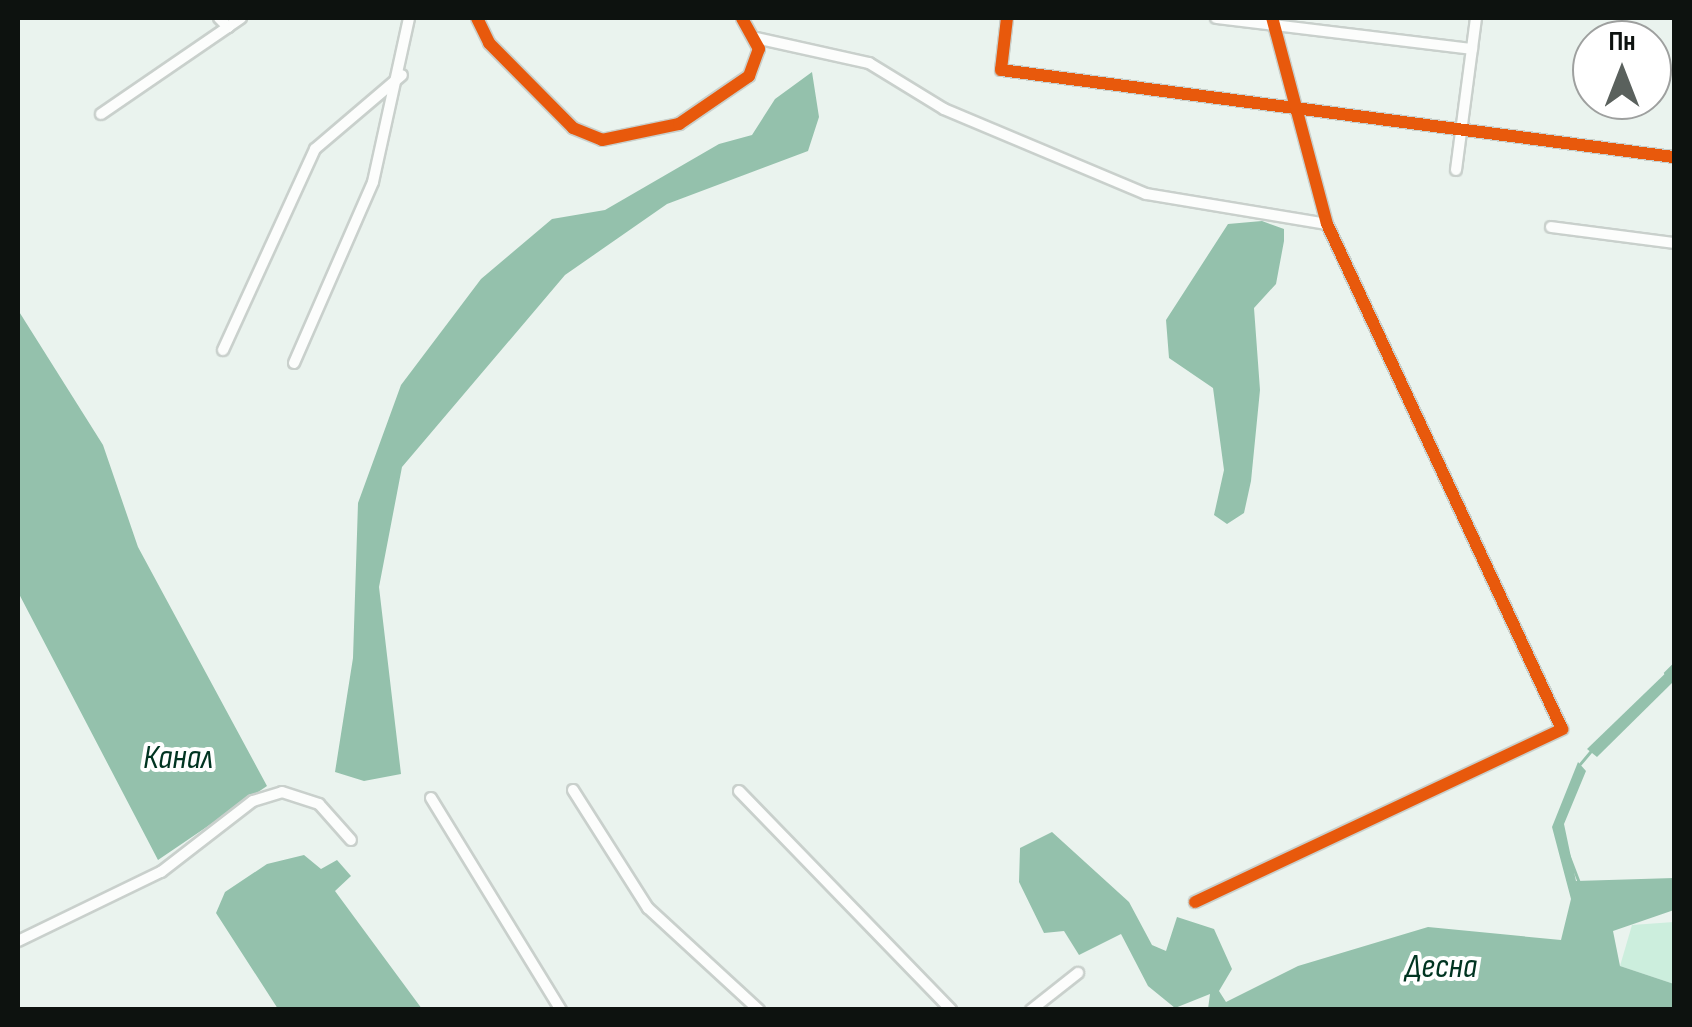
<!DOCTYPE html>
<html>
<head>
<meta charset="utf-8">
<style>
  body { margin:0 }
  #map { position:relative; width:1692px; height:1027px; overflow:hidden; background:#eaf3ee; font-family:"Sofia Sans Condensed",sans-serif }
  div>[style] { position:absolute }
  .green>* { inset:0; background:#ced }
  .water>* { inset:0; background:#94c1ac }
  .stream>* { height:2.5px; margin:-1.25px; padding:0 1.25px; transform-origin:1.25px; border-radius:1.25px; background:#94c1ac }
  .roads { filter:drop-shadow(2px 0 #c9d0cc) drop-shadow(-2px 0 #c9d0cc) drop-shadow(0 2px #c9d0cc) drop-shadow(0 -2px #c9d0cc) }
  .minor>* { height:10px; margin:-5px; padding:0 5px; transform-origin:5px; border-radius:5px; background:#fcfdfc }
  .cycleway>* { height:12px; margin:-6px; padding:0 6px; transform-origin:6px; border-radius:6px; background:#e8590c }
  span { translate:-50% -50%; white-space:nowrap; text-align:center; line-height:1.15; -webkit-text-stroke:8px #fff; paint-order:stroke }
  .water-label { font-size:35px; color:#003421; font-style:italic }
  .frame { position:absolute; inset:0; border:20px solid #0d120f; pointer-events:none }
  .north { position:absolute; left:1572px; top:20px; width:100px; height:100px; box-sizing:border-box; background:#fff; border:2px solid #9ea09f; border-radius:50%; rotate:0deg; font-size:28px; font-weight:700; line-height:40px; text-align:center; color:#0d120f }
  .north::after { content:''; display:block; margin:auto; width:35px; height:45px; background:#5a615d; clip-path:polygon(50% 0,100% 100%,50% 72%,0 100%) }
</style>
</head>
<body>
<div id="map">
  <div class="green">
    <i style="clip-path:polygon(1674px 922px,1674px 984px,1620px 966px,1632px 925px)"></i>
  </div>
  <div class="water">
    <i style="clip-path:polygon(812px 72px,819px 117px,808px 151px,667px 204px,565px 275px,402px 467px,379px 587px,401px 774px,364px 781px,335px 772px,353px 658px,358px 503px,401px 385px,481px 279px,552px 219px,605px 210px,719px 144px,752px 135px,775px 99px)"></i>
    <i style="clip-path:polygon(1262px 221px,1284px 229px,1284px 241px,1276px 284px,1254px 308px,1260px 390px,1251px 481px,1244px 513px,1227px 524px,1214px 515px,1224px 470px,1213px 388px,1169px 358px,1166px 320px,1228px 224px)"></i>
    <i style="clip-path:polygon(18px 310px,103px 445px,138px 547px,267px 786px,158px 860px,18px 592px)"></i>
    <i style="clip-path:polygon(1674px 665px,1674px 681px,1597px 757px,1587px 749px)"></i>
    <i style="clip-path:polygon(1578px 762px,1586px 771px,1564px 824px,1576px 881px,1674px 878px,1674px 910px,1613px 931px,1620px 966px,1674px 984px,1674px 1009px,1208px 1009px,1210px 994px,1175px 1008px,1148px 986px,1121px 934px,1079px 955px,1064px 931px,1044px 933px,1019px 882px,1020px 848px,1052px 832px,1129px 902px,1152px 945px,1166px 951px,1177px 917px,1214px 929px,1232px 969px,1219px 991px,1226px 1002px,1298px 966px,1428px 927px,1561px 940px,1571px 899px,1552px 827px)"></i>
    <i style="clip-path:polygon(304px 855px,321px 869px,337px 860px,351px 876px,335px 891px,422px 1009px,278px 1009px,216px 913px,225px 892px,267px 864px)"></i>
  </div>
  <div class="stream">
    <i style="left:1665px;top:673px;width:13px;rotate:-45deg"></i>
    <i style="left:1580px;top:764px;width:17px;rotate:-50deg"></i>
    <i style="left:1565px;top:845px;width:42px;rotate:69deg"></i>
  </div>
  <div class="roads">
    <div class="minor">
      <i style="left:219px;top:18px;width:13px;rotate:45deg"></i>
      <i style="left:228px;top:27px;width:16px;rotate:-35deg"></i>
      <i style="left:477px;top:18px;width:28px;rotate:64deg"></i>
      <i style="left:489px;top:43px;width:120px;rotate:45.3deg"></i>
      <i style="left:573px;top:128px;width:31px;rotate:22deg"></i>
      <i style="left:602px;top:140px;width:79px;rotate:-11.7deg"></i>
      <i style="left:679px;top:124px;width:85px;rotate:-34.4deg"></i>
      <i style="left:749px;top:76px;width:29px;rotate:-70deg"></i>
      <i style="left:759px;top:49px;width:35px;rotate:-119deg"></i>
      <i style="left:1007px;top:18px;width:52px;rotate:96.6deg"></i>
      <i style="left:1001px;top:70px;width:679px;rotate:7.37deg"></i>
      <i style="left:1216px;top:18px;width:258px;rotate:6.9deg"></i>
      <i style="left:756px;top:38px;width:116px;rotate:12.5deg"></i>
      <i style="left:869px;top:63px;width:88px;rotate:31.5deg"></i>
      <i style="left:944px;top:109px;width:219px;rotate:22.8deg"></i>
      <i style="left:1146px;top:194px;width:183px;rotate:9.4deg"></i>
      <i style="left:101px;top:114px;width:154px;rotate:-34.4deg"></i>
      <i style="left:1456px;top:170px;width:153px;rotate:-82.5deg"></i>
      <i style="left:1551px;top:227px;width:124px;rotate:7.4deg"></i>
      <i style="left:223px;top:350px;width:221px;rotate:-65.4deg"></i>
      <i style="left:315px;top:149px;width:114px;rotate:-40.4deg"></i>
      <i style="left:294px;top:363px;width:197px;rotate:-66.4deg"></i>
      <i style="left:373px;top:182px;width:168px;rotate:-77.6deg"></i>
      <i style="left:573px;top:790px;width:140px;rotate:57.6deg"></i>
      <i style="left:648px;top:908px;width:151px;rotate:42.6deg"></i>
      <i style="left:739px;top:791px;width:305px;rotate:45.9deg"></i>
      <i style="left:431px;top:798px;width:249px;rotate:58.5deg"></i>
      <i style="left:1195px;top:902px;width:406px;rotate:-25.2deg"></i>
      <i style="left:1562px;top:729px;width:557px;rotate:-114.95deg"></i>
      <i style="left:1327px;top:224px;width:213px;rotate:-104.9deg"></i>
      <i style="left:18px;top:941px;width:159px;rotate:-25.8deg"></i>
      <i style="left:161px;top:872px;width:116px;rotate:-37.7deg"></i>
      <i style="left:253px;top:801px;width:30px;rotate:-17deg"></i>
      <i style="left:282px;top:792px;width:39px;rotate:18deg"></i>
      <i style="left:319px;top:804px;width:48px;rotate:48.4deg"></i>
      <i style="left:1031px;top:1010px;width:60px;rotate:-38.2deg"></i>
    </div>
  </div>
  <div class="cycleway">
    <i style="left:477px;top:18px;width:28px;rotate:64deg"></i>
    <i style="left:489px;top:43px;width:120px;rotate:45.3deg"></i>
    <i style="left:573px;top:128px;width:31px;rotate:22deg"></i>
    <i style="left:602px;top:140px;width:79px;rotate:-11.7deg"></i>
    <i style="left:679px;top:124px;width:85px;rotate:-34.4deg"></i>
    <i style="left:749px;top:76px;width:29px;rotate:-70deg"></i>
    <i style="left:759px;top:49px;width:35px;rotate:-119deg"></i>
    <i style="left:1007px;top:18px;width:52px;rotate:96.6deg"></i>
    <i style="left:1001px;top:70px;width:679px;rotate:7.37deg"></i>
    <i style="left:1195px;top:902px;width:406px;rotate:-25.2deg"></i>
    <i style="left:1562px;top:729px;width:557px;rotate:-114.95deg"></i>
    <i style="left:1327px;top:224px;width:213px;rotate:-104.9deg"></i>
  </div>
  <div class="water-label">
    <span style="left:178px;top:758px">Канал</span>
    <span style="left:1441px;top:967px">Десна</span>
  </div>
  <div class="frame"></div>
  <div class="north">Пн</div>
</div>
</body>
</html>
